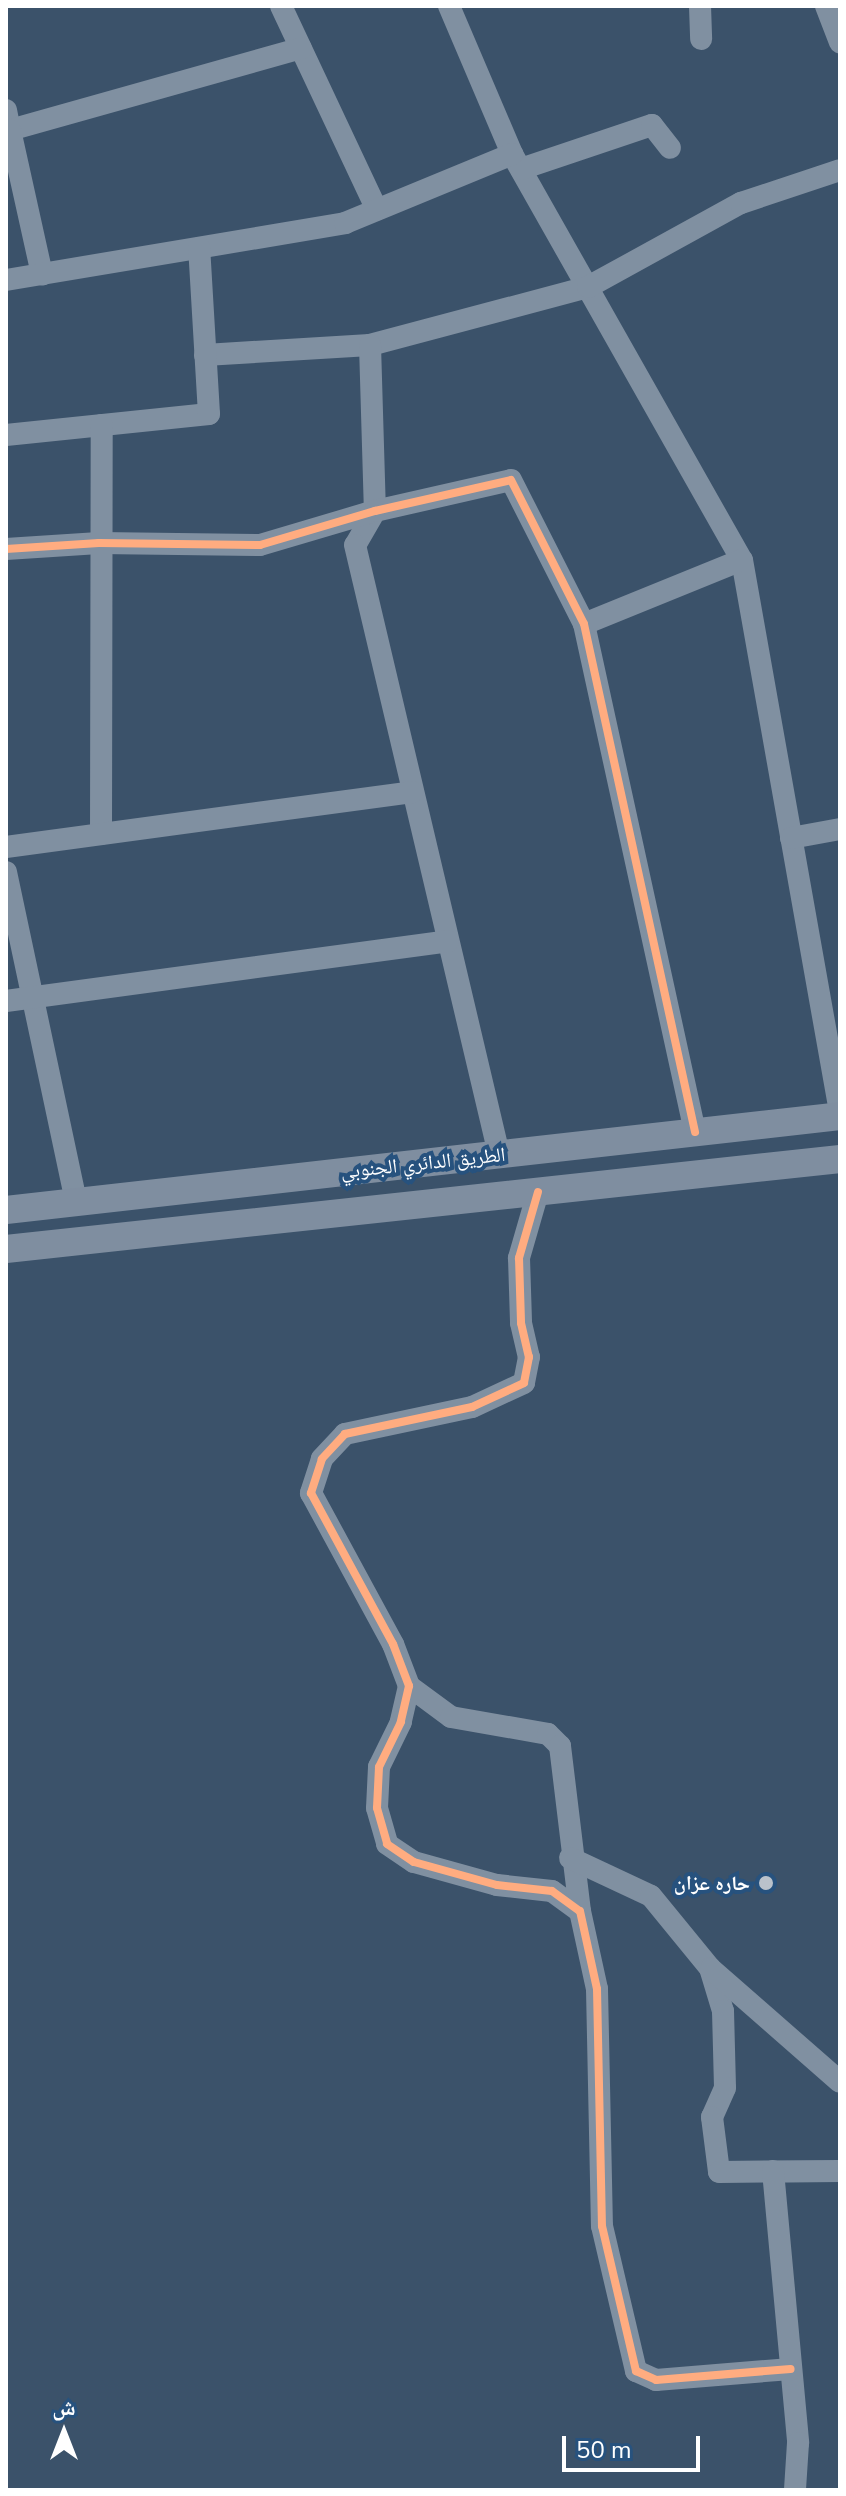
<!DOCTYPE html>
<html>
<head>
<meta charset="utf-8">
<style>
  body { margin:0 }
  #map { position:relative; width:846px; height:2496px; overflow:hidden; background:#3b526a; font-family:"Nunito Sans","Noto Naskh Arabic",sans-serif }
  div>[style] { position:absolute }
  .minor>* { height:22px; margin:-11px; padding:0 11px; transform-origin:11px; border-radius:11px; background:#8090a1 }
  .major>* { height:28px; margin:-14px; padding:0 14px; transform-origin:14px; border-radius:14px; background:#7f8ea0 }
  .cycleway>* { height:8px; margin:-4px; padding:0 4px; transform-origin:4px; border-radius:4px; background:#ffac80 }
  .dots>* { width:22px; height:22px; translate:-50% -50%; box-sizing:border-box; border:4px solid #27527e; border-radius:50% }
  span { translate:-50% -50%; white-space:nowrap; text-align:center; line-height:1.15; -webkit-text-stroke:8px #27527e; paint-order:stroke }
  .street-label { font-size:20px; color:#fff }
  .poi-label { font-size:20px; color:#fff; font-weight:700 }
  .right { translate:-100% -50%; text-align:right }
  .frame { position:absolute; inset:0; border:8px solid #fff; pointer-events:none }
  .north { position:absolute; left:24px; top:2392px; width:80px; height:80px; -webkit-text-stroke:6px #27527e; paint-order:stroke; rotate:0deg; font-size:22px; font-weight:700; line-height:32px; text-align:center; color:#fff }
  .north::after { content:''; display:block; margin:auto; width:28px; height:36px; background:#fff; clip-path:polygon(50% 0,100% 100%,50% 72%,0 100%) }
  .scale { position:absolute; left:562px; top:2436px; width:138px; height:36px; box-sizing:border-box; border:4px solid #fff; border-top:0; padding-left:10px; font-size:24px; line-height:28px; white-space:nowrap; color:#fff; -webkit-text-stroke:6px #27527e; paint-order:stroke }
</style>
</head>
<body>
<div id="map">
  <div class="minor">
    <i style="left:281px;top:6px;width:225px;rotate:64.8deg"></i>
    <i style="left:449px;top:6px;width:161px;rotate:66.9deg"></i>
    <i style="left:512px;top:154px;width:467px;rotate:60.5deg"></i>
    <i style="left:742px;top:560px;width:561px;rotate:79.93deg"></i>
    <i style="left:700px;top:6px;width:33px;rotate:88deg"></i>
    <i style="left:826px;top:6px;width:39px;rotate:69deg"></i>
    <i style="left:6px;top:110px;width:20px;rotate:79deg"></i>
    <i style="left:10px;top:130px;width:302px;rotate:-15.7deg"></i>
    <i style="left:10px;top:130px;width:148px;rotate:77.5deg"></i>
    <i style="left:521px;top:169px;width:138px;rotate:-18.6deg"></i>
    <i style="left:652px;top:125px;width:29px;rotate:52deg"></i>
    <i style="left:6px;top:280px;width:344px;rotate:-9.5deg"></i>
    <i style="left:345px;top:223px;width:181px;rotate:-22.4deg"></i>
    <i style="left:370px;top:345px;width:226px;rotate:-14.9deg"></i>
    <i style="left:588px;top:287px;width:175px;rotate:-28.8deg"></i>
    <i style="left:741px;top:203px;width:104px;rotate:-18.4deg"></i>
    <i style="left:205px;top:355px;width:165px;rotate:-3.5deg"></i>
    <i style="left:370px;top:345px;width:166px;rotate:88.3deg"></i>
    <i style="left:375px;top:511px;width:39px;rotate:120deg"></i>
    <i style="left:355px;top:545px;width:626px;rotate:76.7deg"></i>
    <i style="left:6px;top:435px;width:204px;rotate:-5.9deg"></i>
    <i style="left:209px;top:414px;width:166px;rotate:-93.4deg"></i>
    <i style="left:6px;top:549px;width:93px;rotate:-3.7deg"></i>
    <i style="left:99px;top:543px;width:161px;rotate:0.7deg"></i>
    <i style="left:260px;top:545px;width:120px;rotate:-16.5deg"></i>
    <i style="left:375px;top:511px;width:139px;rotate:-12.8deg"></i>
    <i style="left:511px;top:480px;width:161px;rotate:63.1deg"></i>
    <i style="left:584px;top:624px;width:520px;rotate:77.67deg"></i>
    <i style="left:584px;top:624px;width:170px;rotate:-22.1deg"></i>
    <i style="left:101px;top:834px;width:409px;rotate:-89.9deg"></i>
    <i style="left:791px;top:838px;width:50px;rotate:-10.4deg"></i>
    <i style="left:6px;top:847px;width:410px;rotate:-7.7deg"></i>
    <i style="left:6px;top:872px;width:337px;rotate:78deg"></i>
    <i style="left:6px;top:1001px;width:446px;rotate:-7.7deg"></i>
    <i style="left:538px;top:1192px;width:69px;rotate:106.1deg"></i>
    <i style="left:519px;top:1258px;width:65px;rotate:88.2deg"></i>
    <i style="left:521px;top:1323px;width:35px;rotate:77deg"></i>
    <i style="left:529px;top:1357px;width:26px;rotate:101deg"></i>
    <i style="left:524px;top:1383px;width:57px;rotate:155.2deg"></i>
    <i style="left:472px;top:1407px;width:130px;rotate:168deg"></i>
    <i style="left:345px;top:1434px;width:34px;rotate:133deg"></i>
    <i style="left:322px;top:1459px;width:36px;rotate:108deg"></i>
    <i style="left:311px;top:1493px;width:172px;rotate:61.5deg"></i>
    <i style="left:393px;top:1644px;width:45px;rotate:69.1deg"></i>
    <i style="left:409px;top:1686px;width:37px;rotate:103deg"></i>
    <i style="left:401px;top:1722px;width:50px;rotate:116.1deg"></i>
    <i style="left:379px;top:1767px;width:41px;rotate:92.8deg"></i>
    <i style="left:377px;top:1808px;width:37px;rotate:74deg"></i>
    <i style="left:387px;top:1844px;width:32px;rotate:34deg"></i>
    <i style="left:414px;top:1862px;width:86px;rotate:15.5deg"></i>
    <i style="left:497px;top:1885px;width:55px;rotate:6.2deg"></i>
    <i style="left:552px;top:1891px;width:34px;rotate:36deg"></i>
    <i style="left:580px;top:1911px;width:80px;rotate:77.7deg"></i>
    <i style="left:597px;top:1989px;width:237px;rotate:88.8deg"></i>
    <i style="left:602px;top:2226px;width:149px;rotate:76.8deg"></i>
    <i style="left:636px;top:2371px;width:22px;rotate:24deg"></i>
    <i style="left:656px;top:2380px;width:135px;rotate:-4.7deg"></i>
    <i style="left:409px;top:1686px;width:52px;rotate:36.4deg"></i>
    <i style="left:451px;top:1717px;width:98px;rotate:9.9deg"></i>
    <i style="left:548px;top:1734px;width:17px;rotate:45deg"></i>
    <i style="left:560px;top:1746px;width:166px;rotate:83.1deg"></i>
    <i style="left:570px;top:1858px;width:89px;rotate:25.1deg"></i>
    <i style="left:651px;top:1896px;width:93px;rotate:50.7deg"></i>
    <i style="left:710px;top:1968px;width:45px;rotate:73.2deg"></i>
    <i style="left:723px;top:2011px;width:77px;rotate:88.5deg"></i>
    <i style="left:725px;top:2088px;width:32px;rotate:114deg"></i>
    <i style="left:712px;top:2117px;width:55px;rotate:82.7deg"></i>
    <i style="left:719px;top:2172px;width:121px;rotate:-0.5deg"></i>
    <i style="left:711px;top:1969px;width:171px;rotate:41.2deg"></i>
    <i style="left:773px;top:2171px;width:273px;rotate:84.7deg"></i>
    <i style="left:798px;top:2443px;width:47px;rotate:93.7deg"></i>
  </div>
  <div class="major">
    <i style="left:6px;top:1210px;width:839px;rotate:-6.43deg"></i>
    <i style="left:6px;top:1249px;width:839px;rotate:-6.16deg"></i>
  </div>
  <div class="cycleway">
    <i style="left:6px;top:549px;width:93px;rotate:-3.7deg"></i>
    <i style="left:99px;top:543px;width:161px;rotate:0.7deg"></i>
    <i style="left:260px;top:545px;width:120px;rotate:-16.5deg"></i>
    <i style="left:375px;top:511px;width:139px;rotate:-12.8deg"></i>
    <i style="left:511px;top:480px;width:161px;rotate:63.1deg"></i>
    <i style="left:584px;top:624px;width:520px;rotate:77.67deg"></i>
    <i style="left:538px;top:1192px;width:69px;rotate:106.1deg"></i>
    <i style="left:519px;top:1258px;width:65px;rotate:88.2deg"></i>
    <i style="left:521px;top:1323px;width:35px;rotate:77deg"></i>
    <i style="left:529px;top:1357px;width:26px;rotate:101deg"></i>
    <i style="left:524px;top:1383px;width:57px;rotate:155.2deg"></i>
    <i style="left:472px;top:1407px;width:130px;rotate:168deg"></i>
    <i style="left:345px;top:1434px;width:34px;rotate:133deg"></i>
    <i style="left:322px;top:1459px;width:36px;rotate:108deg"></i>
    <i style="left:311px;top:1493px;width:172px;rotate:61.5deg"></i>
    <i style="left:393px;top:1644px;width:45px;rotate:69.1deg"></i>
    <i style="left:409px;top:1686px;width:37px;rotate:103deg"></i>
    <i style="left:401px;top:1722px;width:50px;rotate:116.1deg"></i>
    <i style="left:379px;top:1767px;width:41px;rotate:92.8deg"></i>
    <i style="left:377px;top:1808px;width:37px;rotate:74deg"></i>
    <i style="left:387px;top:1844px;width:32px;rotate:34deg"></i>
    <i style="left:414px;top:1862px;width:86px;rotate:15.5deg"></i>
    <i style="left:497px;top:1885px;width:55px;rotate:6.2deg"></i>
    <i style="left:552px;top:1891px;width:34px;rotate:36deg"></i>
    <i style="left:580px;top:1911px;width:80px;rotate:77.7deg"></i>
    <i style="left:597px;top:1989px;width:237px;rotate:88.8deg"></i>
    <i style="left:602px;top:2226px;width:149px;rotate:76.8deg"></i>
    <i style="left:636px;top:2371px;width:22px;rotate:24deg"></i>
    <i style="left:656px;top:2380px;width:135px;rotate:-4.7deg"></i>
  </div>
  <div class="dots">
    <i style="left:766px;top:1883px;background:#bac2cb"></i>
  </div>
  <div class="street-label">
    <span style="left:423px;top:1163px;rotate:-6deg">الطريق الدائري الجنوبي</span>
  </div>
  <div class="poi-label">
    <span class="right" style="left:750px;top:1883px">حاره عزان</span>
  </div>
  <div class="frame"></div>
  <div class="north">ش</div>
  <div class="scale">50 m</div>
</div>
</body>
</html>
